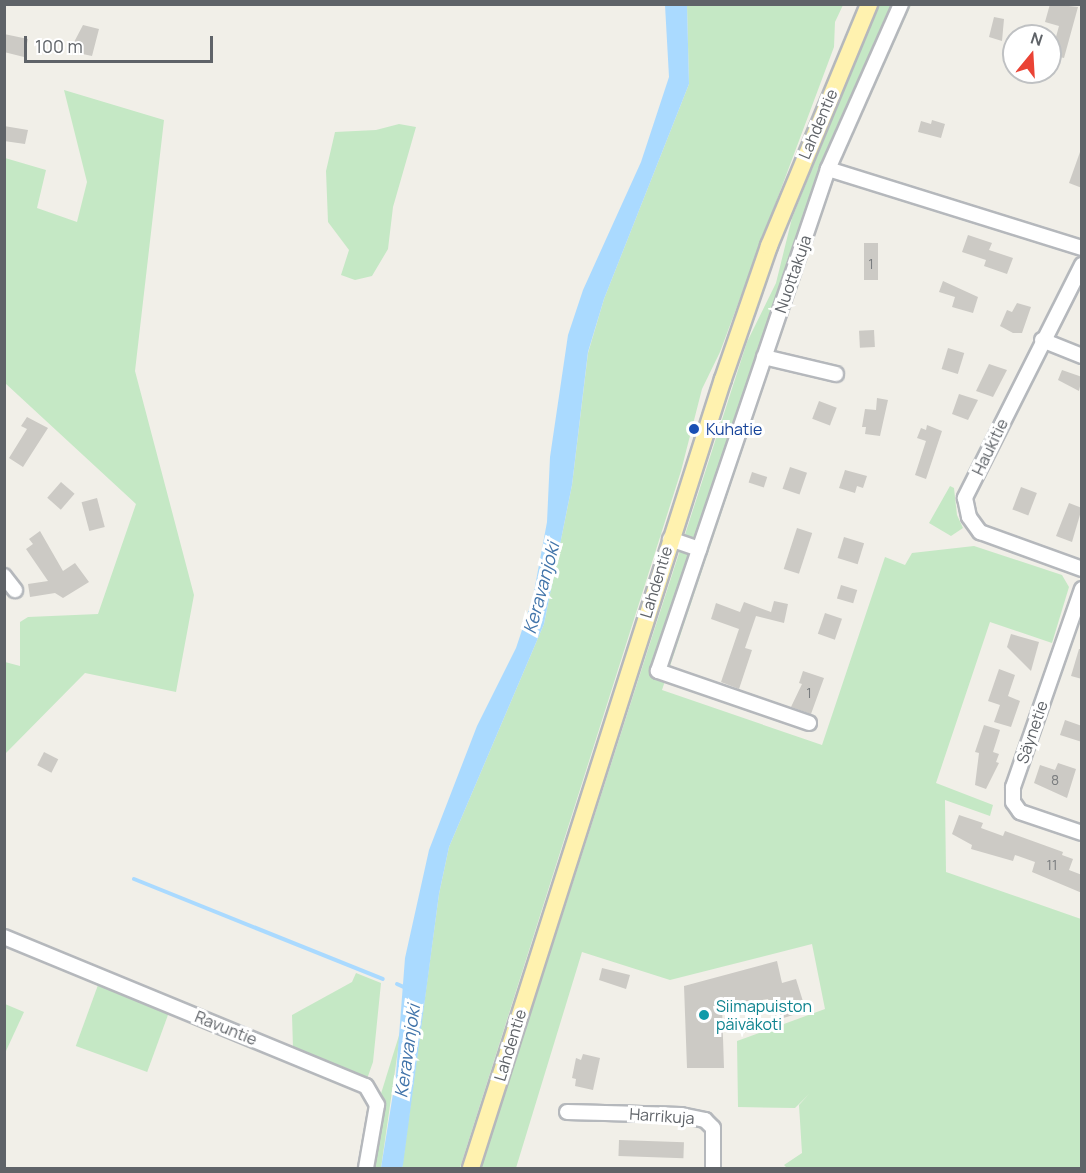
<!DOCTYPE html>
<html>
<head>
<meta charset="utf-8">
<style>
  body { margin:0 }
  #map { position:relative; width:1086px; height:1173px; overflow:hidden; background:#f1efe8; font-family:Manrope,sans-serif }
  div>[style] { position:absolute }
  .green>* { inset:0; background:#c5e8c5; transform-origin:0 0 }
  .water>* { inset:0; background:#aadaff }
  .stream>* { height:4px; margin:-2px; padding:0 2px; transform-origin:2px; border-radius:2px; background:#aadaff }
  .building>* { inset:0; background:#cccac5; transform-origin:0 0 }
  .roads { filter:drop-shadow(2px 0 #b5b8bc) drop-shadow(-2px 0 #b5b8bc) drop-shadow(0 2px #b5b8bc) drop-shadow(0 -2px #b5b8bc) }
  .minor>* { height:14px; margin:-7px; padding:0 7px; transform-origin:7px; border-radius:7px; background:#fff }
  .major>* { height:16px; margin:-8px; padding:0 8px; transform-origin:8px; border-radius:8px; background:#fff2af }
  .dots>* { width:16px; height:16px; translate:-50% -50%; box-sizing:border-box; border:3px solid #fff; border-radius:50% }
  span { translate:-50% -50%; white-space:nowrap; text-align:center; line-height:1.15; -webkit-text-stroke:6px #fff; paint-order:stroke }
  .number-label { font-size:14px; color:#7a7d7f }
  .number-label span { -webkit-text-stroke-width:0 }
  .street-label { font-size:16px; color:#5f6368 }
  .transit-label { font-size:16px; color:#164399 }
  .left { translate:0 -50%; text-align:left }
  .culture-label { font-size:16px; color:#0d838f }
  .water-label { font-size:18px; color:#4174aa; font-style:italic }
  .frame { position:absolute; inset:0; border:6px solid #5f6368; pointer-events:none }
  .north { position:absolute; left:1002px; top:24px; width:60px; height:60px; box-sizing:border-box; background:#fff; border:2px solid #bfc1c3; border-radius:50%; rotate:18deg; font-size:16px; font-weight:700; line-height:24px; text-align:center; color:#5f6368 }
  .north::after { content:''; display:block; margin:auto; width:21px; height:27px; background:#ea4335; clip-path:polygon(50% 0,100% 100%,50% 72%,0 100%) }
  .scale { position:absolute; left:24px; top:36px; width:189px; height:27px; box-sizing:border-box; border:3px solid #5f6368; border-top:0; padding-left:8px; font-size:18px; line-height:21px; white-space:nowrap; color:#5f6368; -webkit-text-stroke:4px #fff; paint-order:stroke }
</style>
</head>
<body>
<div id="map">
  <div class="green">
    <i style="clip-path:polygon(687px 5px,843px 5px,835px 22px,834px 47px,720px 352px,702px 389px,681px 471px,460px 1168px,402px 1168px,439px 894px,449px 847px,544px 624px,572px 485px,588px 353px,604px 299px,689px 84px)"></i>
    <i style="clip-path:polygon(879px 5px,911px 5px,833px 180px,662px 690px,822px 745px,885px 557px,905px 565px,912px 553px,974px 546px,1062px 575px,1069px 587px,1052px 643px,990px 622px,936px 783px,993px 805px,990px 816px,945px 800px,946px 872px,1081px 919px,1081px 1168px,787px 1168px,784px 1165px,802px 1153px,799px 1105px,809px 1094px,795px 1108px,738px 1107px,737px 1041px,825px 1009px,812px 944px,670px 980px,582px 952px,516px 1168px,481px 1168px,747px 342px,776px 283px,792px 218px)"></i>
    <i style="clip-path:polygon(64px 90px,164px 120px,135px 371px,194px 595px,176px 692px,85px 673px,5px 754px,5px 662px,20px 666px,20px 622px,28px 617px,98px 614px,136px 504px,5px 383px,5px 158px,46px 170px,37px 208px,77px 222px,87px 182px)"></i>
    <i style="clip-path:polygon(399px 124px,416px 127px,393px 207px,388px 249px,372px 276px,355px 280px,341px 275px,349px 250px,328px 222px,326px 171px,335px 132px,376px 130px)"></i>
    <i style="clip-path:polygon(950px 486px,954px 488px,957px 515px,963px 528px,951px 536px,929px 523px)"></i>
    <i style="clip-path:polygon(356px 973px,381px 983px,373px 1062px,367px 1079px,293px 1048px,292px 1015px,352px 982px)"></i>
    <i style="left:98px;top:985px;width:76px;height:65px;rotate:20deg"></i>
    <i style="clip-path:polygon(5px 1004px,24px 1012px,6px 1051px,4px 1051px)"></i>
    <i style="clip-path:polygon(401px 1029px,381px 1168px,358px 1168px)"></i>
  </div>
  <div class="water">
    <i style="clip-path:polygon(665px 5px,687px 5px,689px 84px,604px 299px,588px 352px,572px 485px,544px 624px,449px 847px,439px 894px,403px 1165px,402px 1168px,381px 1168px,396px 1075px,405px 958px,429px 850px,477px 726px,516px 648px,533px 597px,547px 522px,550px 457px,568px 335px,583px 290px,641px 162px,669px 77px)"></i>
  </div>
  <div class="stream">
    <i style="left:134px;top:879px;width:268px;rotate:21.9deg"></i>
    <i style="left:397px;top:984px;width:12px;rotate:24deg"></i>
  </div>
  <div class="building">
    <i style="clip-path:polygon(1050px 4px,1078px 7px,1064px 58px,1051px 55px,1059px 26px,1045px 22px)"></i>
    <i style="clip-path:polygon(994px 17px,1004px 19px,1002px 41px,989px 37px)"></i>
    <i style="clip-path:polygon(83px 25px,99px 29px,92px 56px,78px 53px,79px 47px,72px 46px)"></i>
    <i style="clip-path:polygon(4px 34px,28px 39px,24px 57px,4px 52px)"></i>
    <i style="clip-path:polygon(932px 120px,945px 124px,941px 138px,918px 132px,921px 121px,931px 124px)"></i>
    <i style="clip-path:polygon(4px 126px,28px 130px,25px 144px,4px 141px)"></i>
    <i style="clip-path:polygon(1080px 152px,1082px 152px,1082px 188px,1069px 183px)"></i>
    <i style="clip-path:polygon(968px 235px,992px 243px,989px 250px,1013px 258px,1007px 274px,984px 266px,986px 260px,962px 252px)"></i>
    <i style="left:864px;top:243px;width:14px;height:37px"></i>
    <i style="clip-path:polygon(943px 281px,978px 297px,973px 313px,952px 307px,955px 297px,939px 292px)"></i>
    <i style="clip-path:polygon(1017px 303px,1031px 307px,1022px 333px,1013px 333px,1000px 326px,1007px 310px,1012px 312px)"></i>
    <i style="left:874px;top:330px;width:17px;height:15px;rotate:87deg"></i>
    <i style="left:948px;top:348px;width:17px;height:22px;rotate:17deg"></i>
    <i style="clip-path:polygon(989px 364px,1007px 370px,993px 397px,976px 391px)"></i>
    <i style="clip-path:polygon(1062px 370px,1082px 377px,1079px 391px,1058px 380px)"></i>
    <i style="clip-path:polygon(959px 394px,978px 400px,968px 420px,952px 414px)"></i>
    <i style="clip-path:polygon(877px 398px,888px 400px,880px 436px,865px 434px,866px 427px,862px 427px,865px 409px,876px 410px)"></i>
    <i style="left:819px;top:401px;width:19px;height:19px;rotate:21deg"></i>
    <i style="clip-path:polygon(27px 417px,48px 428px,23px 467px,9px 458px,27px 429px,21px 426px)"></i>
    <i style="clip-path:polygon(927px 425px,942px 431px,926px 479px,915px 475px,926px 441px,917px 438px,921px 428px,926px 430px)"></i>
    <i style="left:790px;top:467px;width:18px;height:23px;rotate:19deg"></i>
    <i style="clip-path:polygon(845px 470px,867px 476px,863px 488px,857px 486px,855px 493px,839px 488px)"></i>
    <i style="left:752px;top:472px;width:16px;height:11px;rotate:18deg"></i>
    <i style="left:61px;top:482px;width:18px;height:21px;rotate:41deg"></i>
    <i style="left:1021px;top:487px;width:17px;height:24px;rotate:21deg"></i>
    <i style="left:97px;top:498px;width:30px;height:16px;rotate:75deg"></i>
    <i style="clip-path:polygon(1069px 503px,1082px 508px,1072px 542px,1056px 536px)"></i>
    <i style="left:797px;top:528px;width:16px;height:43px;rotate:18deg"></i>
    <i style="clip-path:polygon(40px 531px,63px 571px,75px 563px,89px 582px,63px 598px,55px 593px,30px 597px,28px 584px,48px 581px,26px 549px,33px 544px,29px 539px)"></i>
    <i style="left:844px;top:537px;width:21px;height:22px;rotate:17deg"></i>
    <i style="left:841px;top:585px;width:17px;height:14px;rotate:17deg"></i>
    <i style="clip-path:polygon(774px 601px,788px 604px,784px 623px,756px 616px,745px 648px,752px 650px,739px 689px,721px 682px,739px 629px,711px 619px,716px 603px,740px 612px,744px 602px,771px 612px)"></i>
    <i style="left:825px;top:613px;width:18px;height:22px;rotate:19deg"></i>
    <i style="clip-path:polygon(1011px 634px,1039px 642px,1031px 671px,1007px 647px)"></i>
    <i style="clip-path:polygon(1079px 649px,1082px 649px,1082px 679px,1071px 676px)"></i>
    <i style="clip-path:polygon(999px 669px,1015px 675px,1008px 696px,1020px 701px,1011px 727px,994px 722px,1000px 705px,988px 701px)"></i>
    <i style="clip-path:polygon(803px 671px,824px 678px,811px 714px,791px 707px,802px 684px,799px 683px)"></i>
    <i style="clip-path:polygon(1065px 720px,1082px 726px,1082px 742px,1060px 735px)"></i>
    <i style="clip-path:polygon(984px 725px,1000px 730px,993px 752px,999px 754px,996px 762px,999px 763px,986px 789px,975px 785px,979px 753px,975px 752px)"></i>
    <i style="left:44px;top:752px;width:16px;height:15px;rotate:27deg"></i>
    <i style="clip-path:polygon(1058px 763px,1076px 769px,1067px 798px,1034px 783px,1040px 765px,1055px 770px)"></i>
    <i style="clip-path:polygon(959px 815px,983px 823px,981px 828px,1003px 836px,1005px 831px,1063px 852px,1062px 855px,1073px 859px,1069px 870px,1082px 875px,1082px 893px,1032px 872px,1035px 862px,1015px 855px,1013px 861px,971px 849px,972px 845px,952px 834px)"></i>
    <i style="clip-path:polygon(777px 961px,782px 983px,796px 979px,806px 1011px,777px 1020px,768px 999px,722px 1007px,724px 1068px,687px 1068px,684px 986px)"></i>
    <i style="clip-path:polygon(602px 968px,630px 975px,626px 989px,599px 980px)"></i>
    <i style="clip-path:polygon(583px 1054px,600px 1058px,593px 1090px,575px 1086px,576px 1079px,572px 1078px,576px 1058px,581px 1060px)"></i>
    <i style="left:619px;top:1140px;width:65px;height:16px;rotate:2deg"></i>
  </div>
  <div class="roads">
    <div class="minor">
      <i style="left:828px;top:169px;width:266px;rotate:17.3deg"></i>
      <i style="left:1082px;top:265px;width:261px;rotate:116.7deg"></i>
      <i style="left:965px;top:498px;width:19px;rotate:78deg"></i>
      <i style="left:969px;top:517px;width:19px;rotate:54deg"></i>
      <i style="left:980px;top:532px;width:109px;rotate:19.9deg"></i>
      <i style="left:1042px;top:340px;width:43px;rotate:21.8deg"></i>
      <i style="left:764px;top:357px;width:74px;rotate:13.3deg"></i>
      <i style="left:670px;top:539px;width:31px;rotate:19deg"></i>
      <i style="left:4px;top:576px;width:18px;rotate:52deg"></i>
      <i style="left:1082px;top:589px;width:210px;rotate:109.2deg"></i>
      <i style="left:1013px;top:787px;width:15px;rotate:90deg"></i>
      <i style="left:1013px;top:802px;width:12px;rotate:55deg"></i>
      <i style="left:1020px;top:812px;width:65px;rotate:18.7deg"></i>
      <i style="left:809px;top:723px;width:160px;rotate:-161deg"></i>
      <i style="left:658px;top:671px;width:530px;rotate:-71.29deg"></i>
      <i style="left:828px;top:169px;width:180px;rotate:-66.1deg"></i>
      <i style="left:4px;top:937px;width:391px;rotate:22.4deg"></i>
      <i style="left:366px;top:1086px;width:22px;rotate:60deg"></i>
      <i style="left:377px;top:1105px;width:64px;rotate:99.9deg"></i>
      <i style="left:567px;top:1112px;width:114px;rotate:1.5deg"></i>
      <i style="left:681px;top:1115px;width:25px;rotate:12deg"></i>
      <i style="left:705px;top:1120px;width:11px;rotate:45deg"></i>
      <i style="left:713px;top:1128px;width:40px;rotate:90deg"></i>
    </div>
    <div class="major">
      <i style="left:471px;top:1168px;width:828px;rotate:-72.29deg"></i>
      <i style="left:723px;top:379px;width:141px;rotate:-70.9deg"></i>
      <i style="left:769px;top:246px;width:262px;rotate:-67.5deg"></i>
    </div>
  </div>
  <div class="dots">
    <i style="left:694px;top:429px;background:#1a4fb4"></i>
    <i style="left:704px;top:1015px;background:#0f9aa8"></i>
  </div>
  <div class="number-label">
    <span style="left:871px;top:264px">1</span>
    <span style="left:809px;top:693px">1</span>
    <span style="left:1055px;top:780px">8</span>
    <span style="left:1052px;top:865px">11</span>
  </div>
  <div class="street-label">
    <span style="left:818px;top:124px;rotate:-67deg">Lahdentie</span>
    <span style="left:793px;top:274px;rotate:-71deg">Nuottakuja</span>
    <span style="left:990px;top:447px;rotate:-64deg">Haukitie</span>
    <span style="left:656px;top:582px;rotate:-73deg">Lahdentie</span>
    <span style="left:1032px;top:732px;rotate:-71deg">Säynetie</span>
    <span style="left:226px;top:1028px;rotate:22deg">Ravuntie</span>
    <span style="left:510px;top:1045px;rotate:-73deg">Lahdentie</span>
    <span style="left:662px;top:1116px;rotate:4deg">Harrikuja</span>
  </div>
  <div class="transit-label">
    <span class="left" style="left:706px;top:429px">Kuhatie</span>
  </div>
  <div class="culture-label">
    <span class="left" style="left:716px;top:1015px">Siimapuiston<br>päiväkoti</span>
  </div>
  <div class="water-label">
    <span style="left:541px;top:588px;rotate:-75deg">Keravanjoki</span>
    <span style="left:407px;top:1051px;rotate:-82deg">Keravanjoki</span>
  </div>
  <div class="frame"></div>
  <div class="north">N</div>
  <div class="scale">100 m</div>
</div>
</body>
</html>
